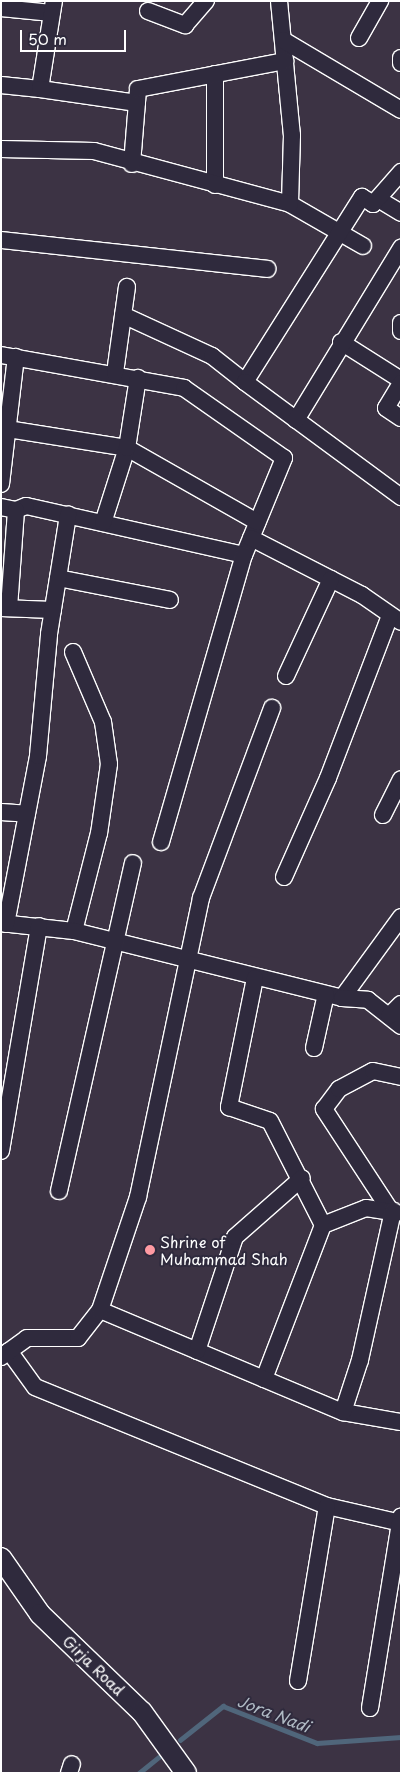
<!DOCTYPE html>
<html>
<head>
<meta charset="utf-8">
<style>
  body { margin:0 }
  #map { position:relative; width:402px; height:1774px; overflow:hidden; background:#3c3344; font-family:"Playpen Sans",sans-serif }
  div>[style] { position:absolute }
  .stream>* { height:4.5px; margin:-2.25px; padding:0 2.25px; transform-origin:2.25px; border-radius:2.25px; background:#50667b }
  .roads { filter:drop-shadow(1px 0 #fff) drop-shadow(-1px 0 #fff) drop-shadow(0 1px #fff) drop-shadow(0 -1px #fff) }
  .minor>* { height:16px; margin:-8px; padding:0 8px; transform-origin:8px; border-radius:8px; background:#2f2a3d }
  .major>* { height:20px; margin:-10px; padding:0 10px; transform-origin:10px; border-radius:10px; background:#2f2a3d }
  .dots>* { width:14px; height:14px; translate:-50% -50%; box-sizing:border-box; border:2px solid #2f2a3d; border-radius:50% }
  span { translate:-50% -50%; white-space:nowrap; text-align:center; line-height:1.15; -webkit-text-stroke:4px #2f2a3d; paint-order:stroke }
  .poi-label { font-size:15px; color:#fff }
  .left { translate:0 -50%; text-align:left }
  .street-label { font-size:15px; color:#fff }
  .water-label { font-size:16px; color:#b0bac4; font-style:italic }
  .frame { position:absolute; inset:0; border:2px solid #fff; pointer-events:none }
  .scale { position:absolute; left:20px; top:30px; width:106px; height:22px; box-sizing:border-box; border:2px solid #fff; border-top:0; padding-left:6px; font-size:15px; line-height:18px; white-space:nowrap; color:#fff; -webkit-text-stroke:4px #2f2a3d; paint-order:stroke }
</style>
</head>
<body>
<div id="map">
  <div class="stream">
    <i style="left:180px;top:1740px;width:55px;rotate:-38.3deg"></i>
    <i style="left:223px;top:1706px;width:101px;rotate:21.5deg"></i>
    <i style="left:317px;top:1743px;width:84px;rotate:-4.1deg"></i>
    <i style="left:139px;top:1773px;width:27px;rotate:-39deg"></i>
  </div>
  <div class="roads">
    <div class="minor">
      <i style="left:279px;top:1px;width:135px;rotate:84.5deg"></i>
      <i style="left:292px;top:135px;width:69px;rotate:91.7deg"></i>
      <i style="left:290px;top:204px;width:84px;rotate:29.9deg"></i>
      <i style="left:1px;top:8px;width:51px;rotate:5.6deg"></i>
      <i style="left:148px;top:11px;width:40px;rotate:21deg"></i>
      <i style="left:185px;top:25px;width:32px;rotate:-49deg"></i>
      <i style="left:359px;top:38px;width:43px;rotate:-60.4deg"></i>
      <i style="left:283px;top:40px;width:137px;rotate:30.7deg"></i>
      <i style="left:401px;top:58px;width:5px;rotate:90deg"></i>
      <i style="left:215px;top:74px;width:111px;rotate:90deg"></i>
      <i style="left:1px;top:85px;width:39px;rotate:6deg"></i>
      <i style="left:40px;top:89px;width:89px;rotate:-81deg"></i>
      <i style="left:40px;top:89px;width:98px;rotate:8.2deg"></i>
      <i style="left:1px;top:149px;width:93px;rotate:1.2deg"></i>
      <i style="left:94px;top:151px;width:203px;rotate:15.1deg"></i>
      <i style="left:132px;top:164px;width:75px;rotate:-85.4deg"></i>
      <i style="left:138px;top:89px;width:150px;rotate:-10.8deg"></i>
      <i style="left:378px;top:199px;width:27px;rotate:31deg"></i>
      <i style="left:1px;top:240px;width:268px;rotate:6.2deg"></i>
      <i style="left:123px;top:315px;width:98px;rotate:24.7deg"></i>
      <i style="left:212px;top:356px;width:42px;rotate:38.2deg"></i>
      <i style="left:245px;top:382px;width:219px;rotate:-57.7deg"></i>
      <i style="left:362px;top:197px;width:13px;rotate:32deg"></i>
      <i style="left:373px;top:204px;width:43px;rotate:-48.8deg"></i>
      <i style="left:401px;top:323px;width:8px;rotate:90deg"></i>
      <i style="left:341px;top:342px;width:71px;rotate:32.3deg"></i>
      <i style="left:1px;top:355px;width:186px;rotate:10.2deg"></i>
      <i style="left:184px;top:388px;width:122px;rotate:35deg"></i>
      <i style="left:284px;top:458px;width:105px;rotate:112.4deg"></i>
      <i style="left:244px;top:555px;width:223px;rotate:-167.3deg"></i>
      <i style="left:26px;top:506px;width:11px;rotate:158deg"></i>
      <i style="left:16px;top:510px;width:15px;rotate:-169deg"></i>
      <i style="left:115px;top:373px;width:87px;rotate:-82.1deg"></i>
      <i style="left:245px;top:382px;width:194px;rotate:36.4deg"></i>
      <i style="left:401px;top:383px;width:29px;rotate:121deg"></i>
      <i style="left:386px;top:408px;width:18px;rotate:34deg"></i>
      <i style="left:296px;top:420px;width:202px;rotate:-58.6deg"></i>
      <i style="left:7px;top:429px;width:121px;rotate:9deg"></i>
      <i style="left:127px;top:448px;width:150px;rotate:29.6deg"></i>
      <i style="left:1px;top:484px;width:128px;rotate:-83.3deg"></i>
      <i style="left:103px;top:523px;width:79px;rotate:-72.3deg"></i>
      <i style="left:127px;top:448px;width:71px;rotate:-81.1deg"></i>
      <i style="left:251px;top:538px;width:125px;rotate:27.2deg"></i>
      <i style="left:362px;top:595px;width:47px;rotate:34.7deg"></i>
      <i style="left:58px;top:578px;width:114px;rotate:11.1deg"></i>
      <i style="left:1px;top:608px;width:52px;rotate:2.2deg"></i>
      <i style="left:9px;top:608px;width:98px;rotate:-85.9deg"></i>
      <i style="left:73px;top:652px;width:76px;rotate:66.8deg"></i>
      <i style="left:103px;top:722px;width:42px;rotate:81.9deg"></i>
      <i style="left:109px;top:764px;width:70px;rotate:98.2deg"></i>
      <i style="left:99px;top:833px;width:101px;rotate:104.3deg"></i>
      <i style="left:286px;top:676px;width:107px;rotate:-65.1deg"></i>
      <i style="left:1px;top:812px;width:26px;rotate:4deg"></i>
      <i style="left:383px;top:815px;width:40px;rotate:-63.4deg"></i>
      <i style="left:161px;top:842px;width:299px;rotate:-73.9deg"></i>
      <i style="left:284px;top:877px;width:108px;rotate:-66deg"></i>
      <i style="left:328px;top:778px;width:173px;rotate:-69.1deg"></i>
      <i style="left:1px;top:923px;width:73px;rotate:6.3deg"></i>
      <i style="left:74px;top:931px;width:276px;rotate:14deg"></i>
      <i style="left:342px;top:998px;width:100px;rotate:-53.9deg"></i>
      <i style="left:6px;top:924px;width:171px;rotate:-79.2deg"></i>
      <i style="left:38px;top:756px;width:122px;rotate:-84.8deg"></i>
      <i style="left:49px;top:634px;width:121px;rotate:-80.9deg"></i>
      <i style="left:255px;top:978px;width:132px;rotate:101.4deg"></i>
      <i style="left:229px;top:1107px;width:43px;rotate:18.9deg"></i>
      <i style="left:270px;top:1121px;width:117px;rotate:63deg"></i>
      <i style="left:323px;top:1225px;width:165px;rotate:111deg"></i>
      <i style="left:342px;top:998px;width:26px;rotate:4deg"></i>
      <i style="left:368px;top:1000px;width:42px;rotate:38.2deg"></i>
      <i style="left:389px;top:1016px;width:17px;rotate:-45deg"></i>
      <i style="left:314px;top:1048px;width:55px;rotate:-77.5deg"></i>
      <i style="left:1px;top:1151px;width:228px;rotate:-80.4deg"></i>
      <i style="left:59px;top:1191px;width:336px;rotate:-77.3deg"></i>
      <i style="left:390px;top:1210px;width:121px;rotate:-123.2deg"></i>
      <i style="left:324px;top:1109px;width:25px;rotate:-53deg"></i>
      <i style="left:339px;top:1089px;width:38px;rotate:-28deg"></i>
      <i style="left:373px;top:1071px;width:29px;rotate:12deg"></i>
      <i style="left:323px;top:1225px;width:46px;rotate:-21.6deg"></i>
      <i style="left:366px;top:1208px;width:31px;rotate:9deg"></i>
      <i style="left:100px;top:1310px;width:264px;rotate:22.8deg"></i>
      <i style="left:343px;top:1412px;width:59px;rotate:9.8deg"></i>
      <i style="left:9px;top:1351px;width:44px;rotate:54.2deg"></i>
      <i style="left:35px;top:1387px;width:315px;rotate:22.2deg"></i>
      <i style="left:327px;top:1506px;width:76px;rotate:12.9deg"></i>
      <i style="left:197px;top:1351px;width:120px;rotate:-71.6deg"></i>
      <i style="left:235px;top:1237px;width:89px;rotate:-41.4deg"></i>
      <i style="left:1px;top:1357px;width:32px;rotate:-36deg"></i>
      <i style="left:27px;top:1338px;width:51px"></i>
      <i style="left:78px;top:1338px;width:36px;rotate:-52deg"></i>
      <i style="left:100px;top:1310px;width:119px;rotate:-71.4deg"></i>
      <i style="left:138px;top:1197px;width:306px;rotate:-78.1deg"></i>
      <i style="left:201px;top:898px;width:203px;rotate:-69.5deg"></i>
      <i style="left:343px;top:1412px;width:55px;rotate:-71.9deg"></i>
      <i style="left:360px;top:1360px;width:153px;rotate:-77.5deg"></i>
      <i style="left:298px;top:1681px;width:177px;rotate:-80.6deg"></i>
      <i style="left:370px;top:1708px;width:194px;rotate:-80.8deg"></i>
      <i style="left:69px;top:1773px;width:9px;rotate:-72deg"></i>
    </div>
    <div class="major">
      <i style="left:1px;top:1558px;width:68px;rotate:55.1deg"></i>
      <i style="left:40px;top:1614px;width:141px;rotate:43.9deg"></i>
      <i style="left:142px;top:1712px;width:75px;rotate:54.2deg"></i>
    </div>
  </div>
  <div class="dots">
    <i style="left:150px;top:1250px;background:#ff9aa2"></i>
  </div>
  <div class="poi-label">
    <span class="left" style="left:160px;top:1250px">Shrine of<br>Muhammad Shah</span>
  </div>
  <div class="street-label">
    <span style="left:94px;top:1665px;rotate:44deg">Girja Road</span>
  </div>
  <div class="water-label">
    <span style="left:274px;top:1713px;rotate:21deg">Jora Nadi</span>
  </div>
  <div class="frame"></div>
  <div class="scale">50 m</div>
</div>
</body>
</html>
